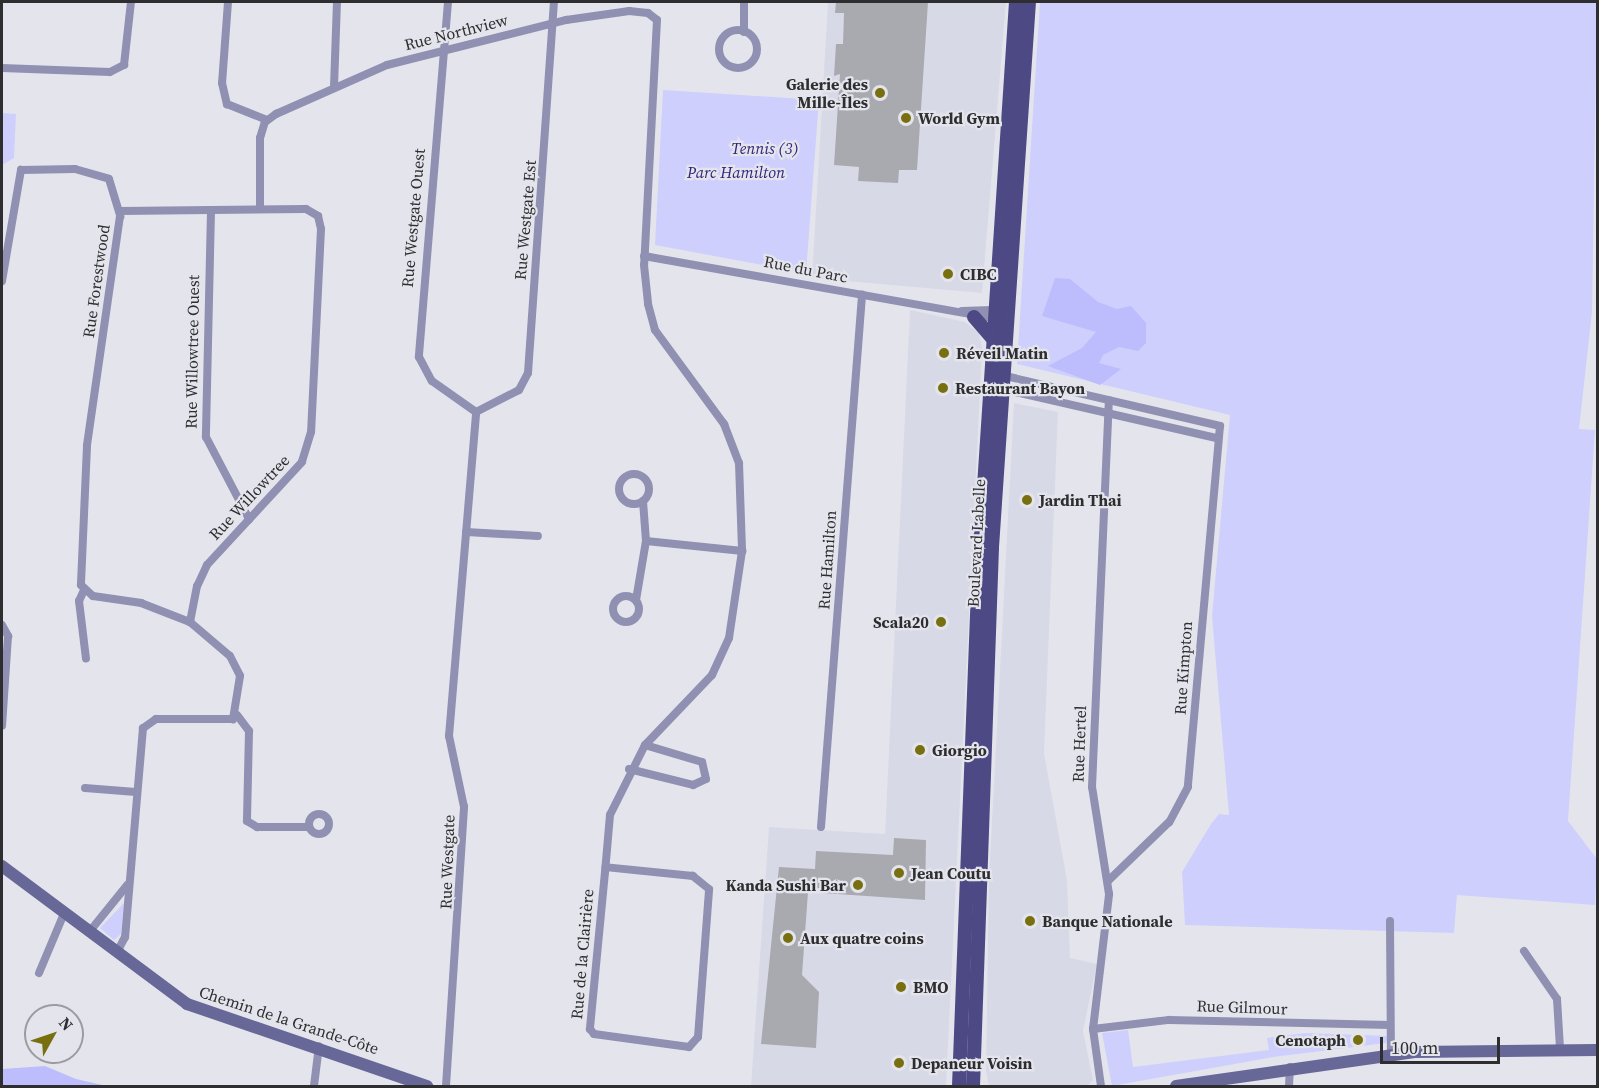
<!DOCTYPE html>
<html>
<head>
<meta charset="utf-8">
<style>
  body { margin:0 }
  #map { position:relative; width:1599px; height:1088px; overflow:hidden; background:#e4e5ec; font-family:"Source Serif 4",serif }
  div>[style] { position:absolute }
  .built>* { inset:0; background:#d8d9e7 }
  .green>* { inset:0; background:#cecffd }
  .water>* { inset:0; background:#bdbdfd }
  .building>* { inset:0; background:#a9a9b0 }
  .street>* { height:8px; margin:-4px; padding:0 4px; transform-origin:4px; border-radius:4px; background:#9090b2 }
  .street>.ring { margin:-4px; padding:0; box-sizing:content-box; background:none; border:8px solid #9090b2; border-radius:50% }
  .secondary>* { height:12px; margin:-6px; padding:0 6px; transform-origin:6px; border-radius:6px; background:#676798 }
  .primary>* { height:14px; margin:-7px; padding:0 7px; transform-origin:7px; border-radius:7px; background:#4c4984 }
  .dots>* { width:16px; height:16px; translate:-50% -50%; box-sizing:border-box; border:3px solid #e4e5ec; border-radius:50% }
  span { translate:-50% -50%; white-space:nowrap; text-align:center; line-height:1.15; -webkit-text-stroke:4.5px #e4e5ec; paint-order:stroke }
  .street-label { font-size:16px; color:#2e2e31 }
  .poi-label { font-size:16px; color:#2e2e31; font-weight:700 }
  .right { translate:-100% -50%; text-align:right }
  .left { translate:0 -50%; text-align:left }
  .park-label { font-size:16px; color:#33247c; font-style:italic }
  .frame { position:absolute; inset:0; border:3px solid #2e2e31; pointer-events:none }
  .north { position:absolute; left:24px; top:1004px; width:60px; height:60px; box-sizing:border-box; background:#e4e5ec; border:2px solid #9b9ca1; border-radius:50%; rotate:50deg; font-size:16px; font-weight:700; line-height:24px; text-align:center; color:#2e2e31 }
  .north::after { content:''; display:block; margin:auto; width:21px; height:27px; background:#787010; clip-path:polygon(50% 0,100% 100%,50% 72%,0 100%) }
  .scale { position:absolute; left:1380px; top:1037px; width:120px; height:27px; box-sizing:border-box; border:3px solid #2e2e31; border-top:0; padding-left:8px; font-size:18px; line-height:21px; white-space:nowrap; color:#2e2e31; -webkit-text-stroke:4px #e4e5ec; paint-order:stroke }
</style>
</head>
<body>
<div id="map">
  <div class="built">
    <div style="clip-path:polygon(828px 2px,1006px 2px,982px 293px,812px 278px)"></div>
    <div style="clip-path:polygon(910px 310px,965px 322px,979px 333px,982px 349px,946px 1086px,751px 1086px,769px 827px,885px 834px)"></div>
    <div style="clip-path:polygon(1014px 403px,1058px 412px,1044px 753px,1067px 880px,1070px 958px,1097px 964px,1083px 1031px,1093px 1080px,1087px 1086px,989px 1086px,986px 1071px,989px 879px)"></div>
  </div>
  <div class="green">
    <div style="clip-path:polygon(1040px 2px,1597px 2px,1592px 312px,1579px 429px,1595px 430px,1568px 821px,1597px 859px,1595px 905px,1457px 895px,1454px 933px,1185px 925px,1182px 872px,1211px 824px,1219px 814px,1229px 815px,1212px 616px,1230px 415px,1017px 364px)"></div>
    <div style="clip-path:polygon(663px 90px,819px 100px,806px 273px,655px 245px)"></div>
    <div style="clip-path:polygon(2px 113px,16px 114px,14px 158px,2px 165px)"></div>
    <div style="clip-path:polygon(124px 903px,121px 934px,114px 940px,100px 928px)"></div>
    <div style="clip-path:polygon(1128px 1030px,1133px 1067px,1269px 1050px,1267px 1038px,1306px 1033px,1388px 1036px,1386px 1043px,1273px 1057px,1112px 1086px,1102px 1033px)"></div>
  </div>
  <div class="water">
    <div style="clip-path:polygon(1055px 278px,1070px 279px,1098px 302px,1117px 309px,1131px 306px,1146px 323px,1146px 343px,1138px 351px,1119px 347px,1103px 355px,1099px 363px,1121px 369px,1100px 385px,1048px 366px,1082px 348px,1096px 332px,1042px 316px)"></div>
    <div style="clip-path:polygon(45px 1066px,76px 1079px,107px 1086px,2px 1086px,2px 1069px)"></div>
  </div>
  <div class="building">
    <div style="clip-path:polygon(836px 2px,928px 2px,917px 170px,899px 170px,898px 183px,858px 181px,859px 167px,834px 165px,840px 74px,834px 76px,836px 44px,843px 44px,844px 13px,835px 13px)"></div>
    <div style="clip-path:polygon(894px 838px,926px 840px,925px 900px,808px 892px,802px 975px,819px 992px,816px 1048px,761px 1044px,779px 867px,815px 869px,816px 851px,893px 855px)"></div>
  </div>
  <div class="street">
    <div style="left:228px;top:2px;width:81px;rotate:94.2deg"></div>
    <div style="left:222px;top:83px;width:22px;rotate:77deg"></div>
    <div style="left:227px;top:104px;width:43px;rotate:21.8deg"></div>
    <div style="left:448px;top:2px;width:356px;rotate:94.7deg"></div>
    <div style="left:419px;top:357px;width:27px;rotate:62deg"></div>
    <div style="left:432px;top:381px;width:54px;rotate:35.2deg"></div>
    <div style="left:744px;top:2px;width:30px;rotate:90deg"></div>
    <div class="ring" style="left:719px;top:30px;width:30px;height:30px"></div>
    <div style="left:2px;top:68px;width:108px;rotate:2.1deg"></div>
    <div style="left:110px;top:72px;width:16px;rotate:-27deg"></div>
    <div style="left:124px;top:65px;width:63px;rotate:-83.7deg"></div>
    <div style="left:334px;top:87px;width:85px;rotate:-88deg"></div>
    <div style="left:260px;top:208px;width:70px;rotate:-90deg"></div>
    <div style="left:260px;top:138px;width:17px;rotate:-73deg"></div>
    <div style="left:265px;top:122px;width:14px;rotate:-36deg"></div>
    <div style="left:276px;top:114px;width:121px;rotate:-23.8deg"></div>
    <div style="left:387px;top:65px;width:185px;rotate:-14.1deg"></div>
    <div style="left:566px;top:20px;width:64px;rotate:-8.1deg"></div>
    <div style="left:629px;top:11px;width:19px;rotate:6deg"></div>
    <div style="left:648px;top:13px;width:11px;rotate:38deg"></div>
    <div style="left:657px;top:20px;width:245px;rotate:93deg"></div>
    <div style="left:644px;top:265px;width:39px;rotate:84deg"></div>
    <div style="left:648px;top:304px;width:27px;rotate:75deg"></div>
    <div style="left:655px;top:330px;width:117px;rotate:53.7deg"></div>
    <div style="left:724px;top:424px;width:42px;rotate:69deg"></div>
    <div style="left:739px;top:463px;width:88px;rotate:88deg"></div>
    <div style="left:742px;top:551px;width:88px;rotate:98.5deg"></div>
    <div style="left:729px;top:638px;width:41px;rotate:114.7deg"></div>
    <div style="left:712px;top:675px;width:97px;rotate:133.7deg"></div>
    <div style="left:645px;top:745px;width:78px;rotate:116.6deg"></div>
    <div style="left:610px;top:815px;width:57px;rotate:95deg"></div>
    <div style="left:605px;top:872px;width:158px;rotate:95.5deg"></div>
    <div style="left:590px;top:1029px;width:6px;rotate:51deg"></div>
    <div style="left:594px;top:1034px;width:96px;rotate:7.8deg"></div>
    <div style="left:689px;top:1047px;width:13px;rotate:-48deg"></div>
    <div style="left:698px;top:1037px;width:148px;rotate:-85.7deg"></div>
    <div style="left:709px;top:889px;width:21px;rotate:-141deg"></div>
    <div style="left:693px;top:876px;width:88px;rotate:-174.2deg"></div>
    <div style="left:120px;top:211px;width:186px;rotate:-0.6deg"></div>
    <div style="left:306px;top:209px;width:14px;rotate:30deg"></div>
    <div style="left:318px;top:216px;width:13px;rotate:77deg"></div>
    <div style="left:321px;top:229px;width:203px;rotate:92.8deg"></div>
    <div style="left:311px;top:432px;width:31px;rotate:107deg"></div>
    <div style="left:302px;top:462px;width:140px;rotate:132.7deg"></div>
    <div style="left:207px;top:565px;width:23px;rotate:115deg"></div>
    <div style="left:197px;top:586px;width:37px;rotate:101deg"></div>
    <div style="left:211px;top:211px;width:226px;rotate:91.3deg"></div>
    <div style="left:206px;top:437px;width:93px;rotate:62.3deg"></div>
    <div style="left:644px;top:256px;width:360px;rotate:10.1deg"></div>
    <div style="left:2px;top:281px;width:113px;rotate:-80.3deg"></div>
    <div style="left:21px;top:170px;width:54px;rotate:-1.1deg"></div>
    <div style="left:75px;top:169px;width:35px;rotate:16deg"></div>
    <div style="left:109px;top:179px;width:39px;rotate:73deg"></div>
    <div style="left:120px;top:216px;width:232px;rotate:98.2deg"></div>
    <div style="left:87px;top:446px;width:139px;rotate:92.5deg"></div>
    <div style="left:81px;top:585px;width:16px;rotate:43deg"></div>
    <div style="left:93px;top:596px;width:49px;rotate:8.3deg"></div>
    <div style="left:141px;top:603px;width:53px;rotate:21.2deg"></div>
    <div style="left:190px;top:622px;width:52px;rotate:40.4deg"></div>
    <div style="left:230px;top:656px;width:22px;rotate:63deg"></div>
    <div style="left:240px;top:676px;width:44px;rotate:99.2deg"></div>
    <div style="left:233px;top:719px;width:77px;rotate:180deg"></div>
    <div style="left:156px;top:719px;width:16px;rotate:145deg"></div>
    <div style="left:143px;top:728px;width:210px;rotate:94.9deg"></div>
    <div style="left:125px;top:937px;width:17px;rotate:118deg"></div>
    <div style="left:962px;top:311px;width:38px;rotate:-2deg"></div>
    <div style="left:1001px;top:375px;width:225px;rotate:13.1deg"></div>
    <div style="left:1220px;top:426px;width:362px;rotate:95.1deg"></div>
    <div style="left:1188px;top:787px;width:40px;rotate:118deg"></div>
    <div style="left:1169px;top:822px;width:85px;rotate:136deg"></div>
    <div style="left:998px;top:388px;width:225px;rotate:12.9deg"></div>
    <div style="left:476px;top:412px;width:48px;rotate:-27.1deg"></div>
    <div style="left:519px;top:390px;width:19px;rotate:-62deg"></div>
    <div style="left:528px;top:373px;width:372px;rotate:-86deg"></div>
    <div class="ring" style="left:619px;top:474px;width:22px;height:22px"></div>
    <div style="left:466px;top:532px;width:72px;rotate:3.2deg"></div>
    <div style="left:646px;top:541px;width:97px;rotate:5.9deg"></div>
    <div style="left:84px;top:590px;width:12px;rotate:114deg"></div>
    <div style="left:79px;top:601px;width:58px;rotate:83.1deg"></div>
    <div class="ring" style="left:613px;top:596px;width:18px;height:18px"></div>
    <div style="left:636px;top:600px;width:60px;rotate:-80.4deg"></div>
    <div style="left:646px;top:541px;width:40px;rotate:-94.3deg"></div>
    <div style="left:2px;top:625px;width:13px;rotate:61deg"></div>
    <div style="left:8px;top:636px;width:90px;rotate:93.8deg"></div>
    <div style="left:237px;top:715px;width:20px;rotate:53deg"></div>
    <div style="left:249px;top:731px;width:90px;rotate:91.3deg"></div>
    <div style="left:247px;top:821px;width:12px;rotate:31deg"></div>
    <div style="left:257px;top:827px;width:52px"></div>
    <div style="left:629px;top:769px;width:66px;rotate:14deg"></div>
    <div style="left:693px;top:785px;width:14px;rotate:-25deg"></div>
    <div style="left:706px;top:779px;width:17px;rotate:-103deg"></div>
    <div style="left:702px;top:762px;width:59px;rotate:-163.4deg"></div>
    <div style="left:85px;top:788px;width:51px;rotate:4.5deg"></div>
    <div class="ring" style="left:309px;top:814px;width:12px;height:12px"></div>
    <div style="left:821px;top:827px;width:534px;rotate:-85.59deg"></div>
    <div style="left:1390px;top:921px;width:133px;rotate:89.6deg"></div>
    <div style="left:90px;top:931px;width:60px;rotate:-51deg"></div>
    <div style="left:1524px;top:951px;width:58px;rotate:55.5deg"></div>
    <div style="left:1557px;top:999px;width:49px;rotate:86.5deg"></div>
    <div style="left:39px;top:973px;width:67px;rotate:-67.2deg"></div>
    <div style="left:1093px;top:1029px;width:77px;rotate:-6.8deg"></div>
    <div style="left:1169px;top:1020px;width:221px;rotate:1.3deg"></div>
    <div style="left:314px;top:1086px;width:40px;rotate:-82.9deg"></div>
    <div style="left:446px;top:1086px;width:280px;rotate:-86.3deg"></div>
    <div style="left:464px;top:807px;width:73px;rotate:-101.9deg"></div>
    <div style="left:449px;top:736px;width:325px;rotate:-85.2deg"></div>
    <div style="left:1101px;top:1086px;width:58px;rotate:-98deg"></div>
    <div style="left:1093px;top:1029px;width:136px;rotate:-83.2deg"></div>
    <div style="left:1109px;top:894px;width:108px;rotate:-99deg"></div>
    <div style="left:1092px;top:787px;width:387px;rotate:-87.5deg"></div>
    <div style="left:1289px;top:1086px;width:19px;rotate:-87deg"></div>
  </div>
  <div class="secondary">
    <div style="left:2px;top:866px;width:231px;rotate:36.7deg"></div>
    <div style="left:187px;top:1004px;width:254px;rotate:18.9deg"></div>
    <div style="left:1176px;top:1086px;width:241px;rotate:-8.1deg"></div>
    <div style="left:1415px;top:1052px;width:183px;rotate:-0.6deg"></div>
  </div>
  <div class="primary">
    <div style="left:974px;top:317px;width:28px;rotate:49deg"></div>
    <div style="left:959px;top:1086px;width:524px;rotate:-87.81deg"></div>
    <div style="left:979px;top:562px;width:561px;rotate:-86.22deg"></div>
    <div style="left:973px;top:1086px;width:539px;rotate:-87.98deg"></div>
    <div style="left:992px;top:547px;width:546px;rotate:-86.12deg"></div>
  </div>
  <div class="dots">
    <div style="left:880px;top:93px;background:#787010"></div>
    <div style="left:906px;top:118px;background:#787010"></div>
    <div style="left:948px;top:274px;background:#787010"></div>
    <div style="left:944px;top:353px;background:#787010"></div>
    <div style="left:943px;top:388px;background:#787010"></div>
    <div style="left:1027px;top:500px;background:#787010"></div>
    <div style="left:941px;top:622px;background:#787010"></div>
    <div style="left:920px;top:750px;background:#787010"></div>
    <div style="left:899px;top:873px;background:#787010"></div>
    <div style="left:858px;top:885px;background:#787010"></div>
    <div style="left:1030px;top:921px;background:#787010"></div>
    <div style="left:788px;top:938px;background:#787010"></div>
    <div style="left:901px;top:987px;background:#787010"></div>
    <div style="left:1358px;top:1040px;background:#787010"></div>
    <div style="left:899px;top:1063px;background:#787010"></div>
  </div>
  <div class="street-label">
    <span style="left:456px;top:32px;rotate:-14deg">Rue Northview</span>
    <span style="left:413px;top:218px;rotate:-85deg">Rue Westgate Ouest</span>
    <span style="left:525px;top:220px;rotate:-85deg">Rue Westgate Est</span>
    <span style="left:806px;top:269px;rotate:11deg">Rue du Parc</span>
    <span style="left:96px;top:281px;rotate:-82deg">Rue Forestwood</span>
    <span style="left:192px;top:352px;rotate:-89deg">Rue Willowtree Ouest</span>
    <span style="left:249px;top:497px;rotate:-47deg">Rue Willowtree</span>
    <span style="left:976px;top:543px;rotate:-87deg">Boulevard Labelle</span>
    <span style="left:827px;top:560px;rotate:-86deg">Rue Hamilton</span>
    <span style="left:1183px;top:668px;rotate:-86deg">Rue Kimpton</span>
    <span style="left:1079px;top:744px;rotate:-88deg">Rue Hertel</span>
    <span style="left:447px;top:862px;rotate:-88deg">Rue Westgate</span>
    <span style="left:582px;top:954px;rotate:-85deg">Rue de la Clairière</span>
    <span style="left:1242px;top:1007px;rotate:2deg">Rue Gilmour</span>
    <span style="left:289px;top:1020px;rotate:18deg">Chemin de la Grande-Côte</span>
  </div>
  <div class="poi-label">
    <span class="right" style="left:868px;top:93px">Galerie des<br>Mille-Îles</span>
    <span class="left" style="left:918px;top:118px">World Gym</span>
    <span class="left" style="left:960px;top:274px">CIBC</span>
    <span class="left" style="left:956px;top:353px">Réveil Matin</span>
    <span class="left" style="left:955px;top:388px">Restaurant Bayon</span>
    <span class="left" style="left:1039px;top:500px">Jardin Thai</span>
    <span class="right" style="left:929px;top:622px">Scala20</span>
    <span class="left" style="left:932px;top:750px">Giorgio</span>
    <span class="left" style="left:911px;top:873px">Jean Coutu</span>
    <span class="right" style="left:846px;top:885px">Kanda Sushi Bar</span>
    <span class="left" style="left:1042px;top:921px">Banque Nationale</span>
    <span class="left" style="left:800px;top:938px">Aux quatre coins</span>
    <span class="left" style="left:913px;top:987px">BMO</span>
    <span class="right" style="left:1346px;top:1040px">Cenotaph</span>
    <span class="left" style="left:911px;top:1063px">Depaneur Voisin</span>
  </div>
  <div class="park-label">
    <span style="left:765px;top:148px">Tennis (3)</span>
    <span style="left:736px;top:172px">Parc Hamilton</span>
  </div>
  <div class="frame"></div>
  <div class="north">N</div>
  <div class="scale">100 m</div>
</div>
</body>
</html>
